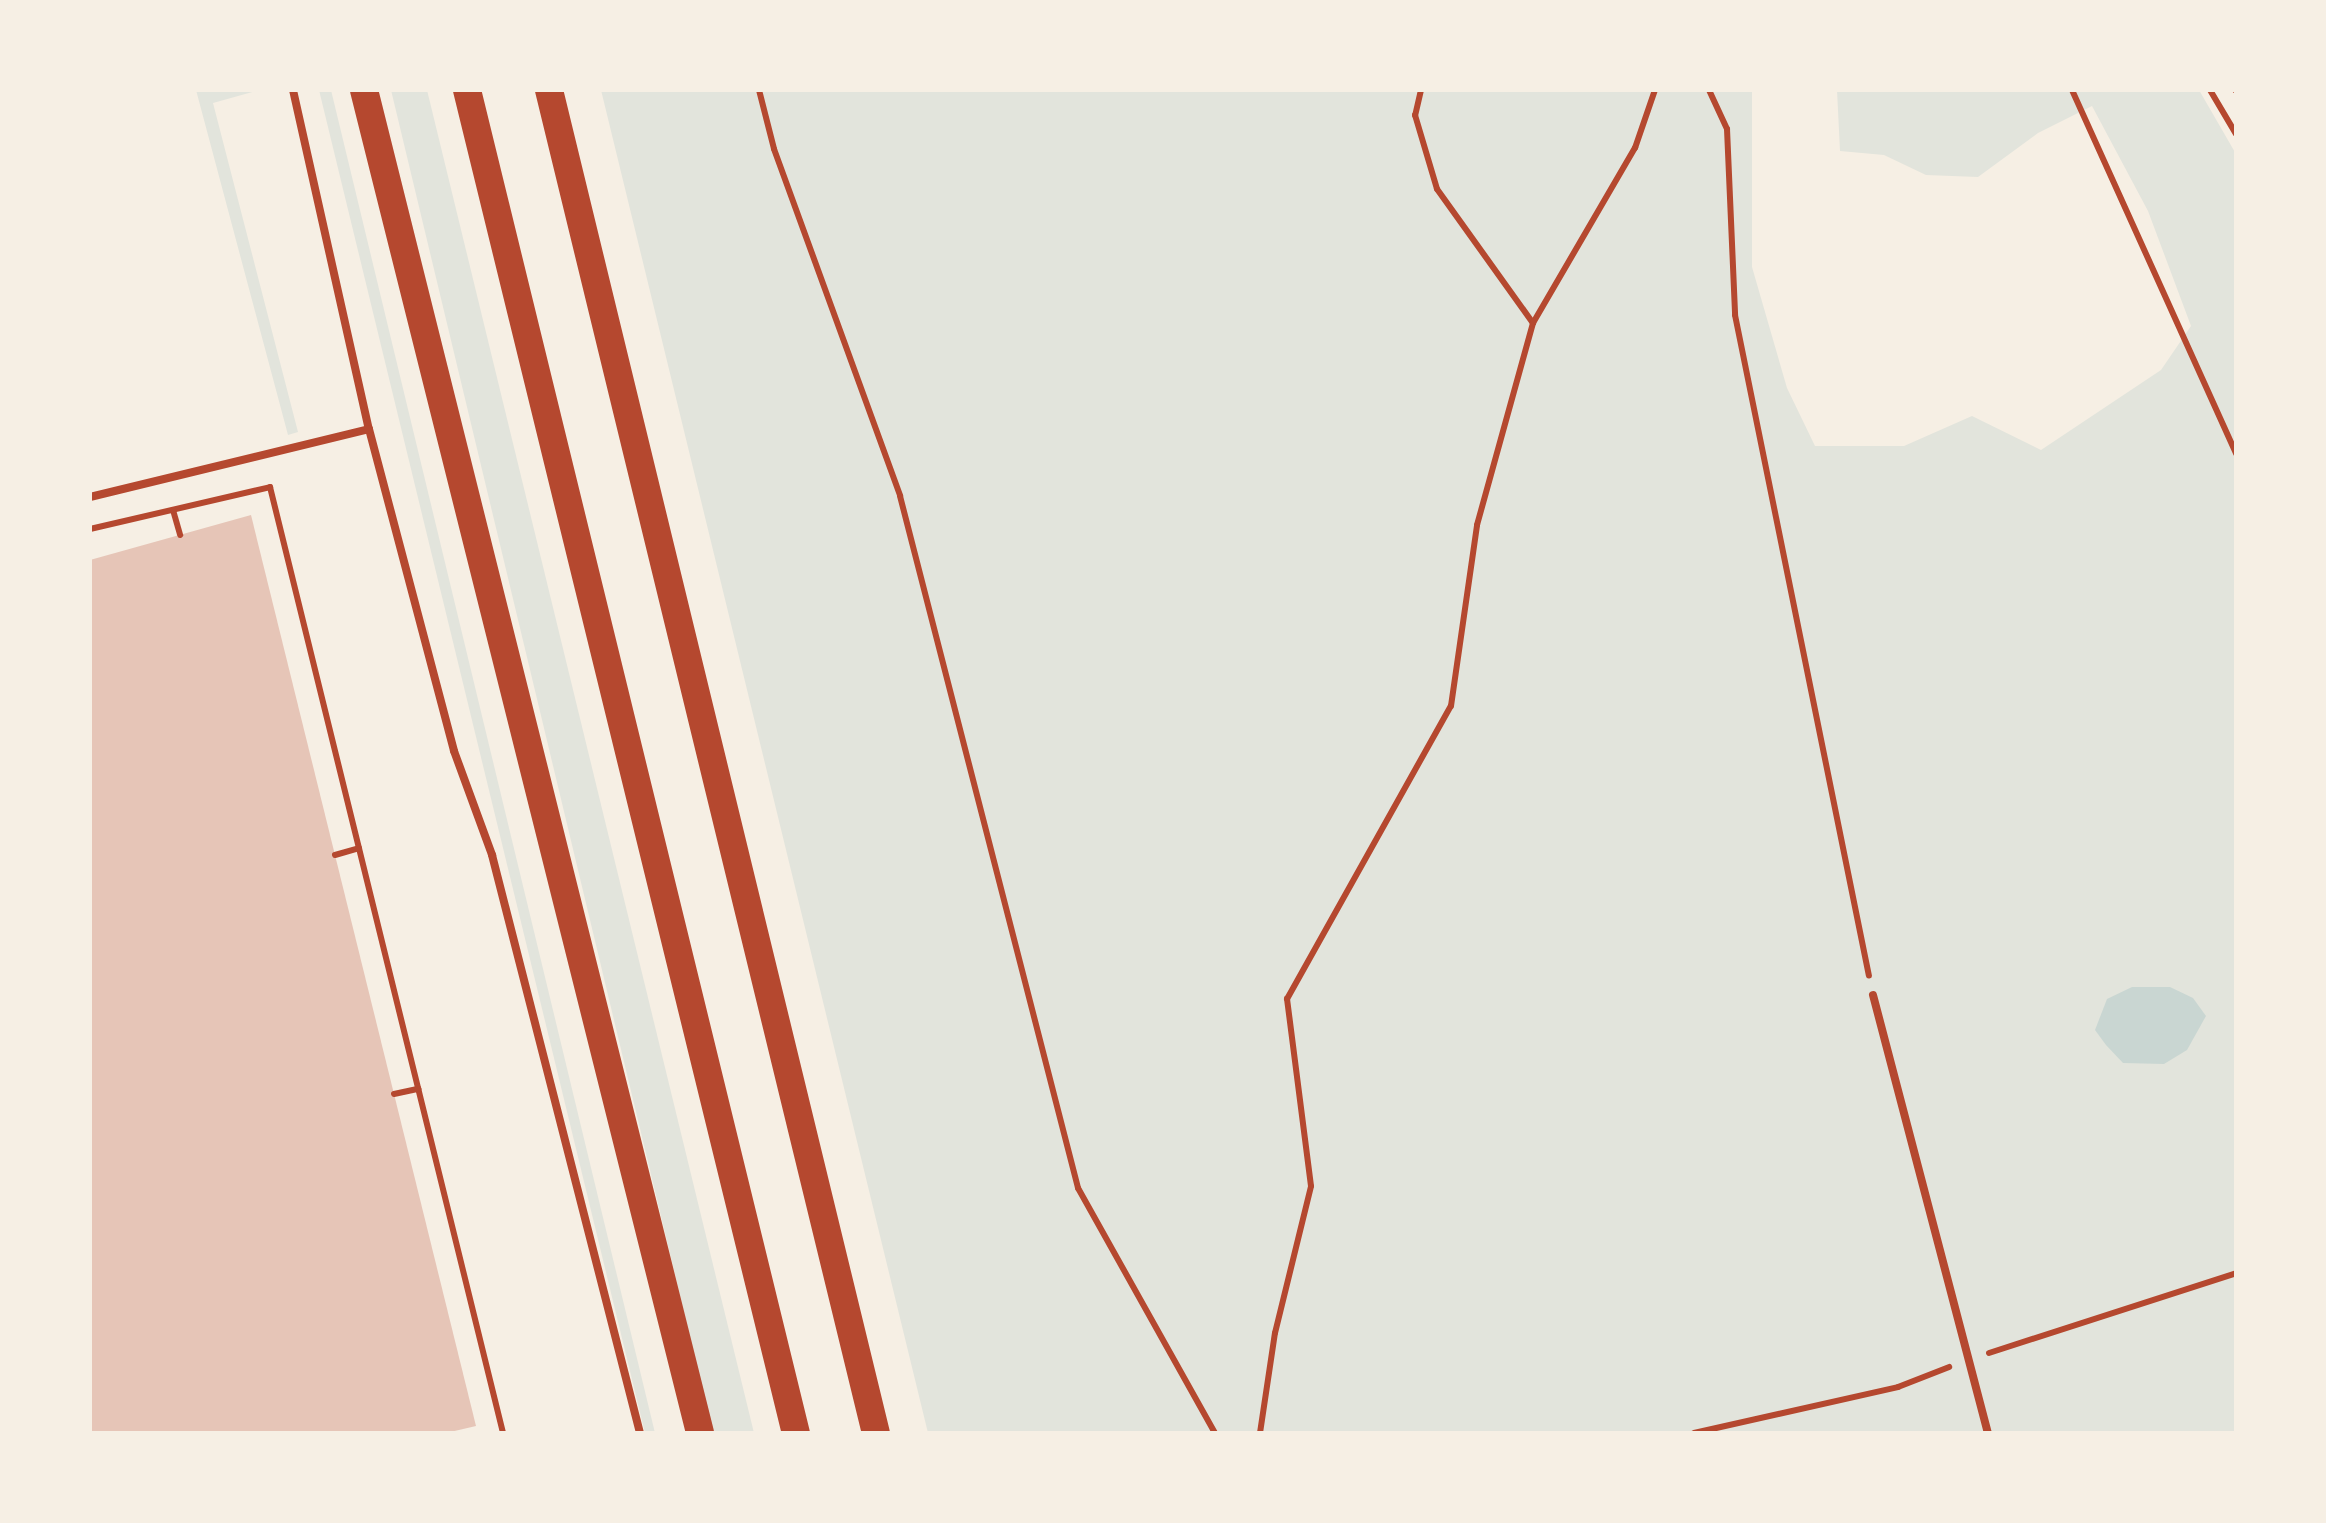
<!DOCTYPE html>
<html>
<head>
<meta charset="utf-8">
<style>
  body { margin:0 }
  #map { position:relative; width:2326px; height:1523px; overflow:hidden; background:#f6efe4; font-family:Lato,sans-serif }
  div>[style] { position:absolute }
  .green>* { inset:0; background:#e2e4dc }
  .water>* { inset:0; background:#c9d6d2 }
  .building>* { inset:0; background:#e6c5b7 }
  .path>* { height:6px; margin:-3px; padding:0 3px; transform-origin:3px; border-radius:3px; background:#b5482f }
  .service>* { height:8px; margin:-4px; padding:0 4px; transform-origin:4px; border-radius:4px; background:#b5482f }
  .trunk>* { height:28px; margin:-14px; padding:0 14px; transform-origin:14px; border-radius:14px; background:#b5482f }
  span { translate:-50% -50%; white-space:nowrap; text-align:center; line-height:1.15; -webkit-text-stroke:8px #f6efe4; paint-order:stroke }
  .frame { position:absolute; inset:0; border:92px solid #f6efe4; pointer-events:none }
</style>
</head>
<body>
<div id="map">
  <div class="green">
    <div style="clip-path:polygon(196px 90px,260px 90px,213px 103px,298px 432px,288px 435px)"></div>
    <div style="clip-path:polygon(319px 90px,331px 90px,655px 1433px,645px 1433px)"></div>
    <div style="clip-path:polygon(391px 90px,427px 90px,754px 1433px,713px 1433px)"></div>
    <div style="clip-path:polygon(601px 90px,1752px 90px,1752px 267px,1787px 388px,1815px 446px,1904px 446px,1972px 416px,2041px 450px,2161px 370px,2191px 326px,2148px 211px,2092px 106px,2038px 133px,1978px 177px,1926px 175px,1884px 155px,1840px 151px,1837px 90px,2199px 90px,2236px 154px,2236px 1433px,928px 1433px)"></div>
  </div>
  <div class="water">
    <div style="clip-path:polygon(2132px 987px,2170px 987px,2193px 998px,2206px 1016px,2187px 1050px,2164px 1064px,2123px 1063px,2106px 1045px,2095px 1030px,2107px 999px)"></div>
  </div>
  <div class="building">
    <div style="clip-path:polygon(251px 515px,476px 1426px,446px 1433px,90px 1433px,90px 560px)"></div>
  </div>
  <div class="path">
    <div style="left:759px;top:90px;width:61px;rotate:75.7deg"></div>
    <div style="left:774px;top:149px;width:369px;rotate:70deg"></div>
    <div style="left:900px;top:496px;width:715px;rotate:75.57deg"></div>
    <div style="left:1078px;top:1188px;width:281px;rotate:60.8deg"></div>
    <div style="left:1421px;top:90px;width:26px;rotate:103deg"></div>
    <div style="left:1415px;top:115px;width:77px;rotate:73.4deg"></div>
    <div style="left:1437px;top:189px;width:165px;rotate:54.4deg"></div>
    <div style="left:1709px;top:90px;width:43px;rotate:65.2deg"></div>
    <div style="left:1727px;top:129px;width:186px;rotate:87.5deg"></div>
    <div style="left:1735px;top:315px;width:674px;rotate:78.54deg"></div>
    <div style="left:2072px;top:90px;width:399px;rotate:65.7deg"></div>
    <div style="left:2210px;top:90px;width:51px;rotate:59.4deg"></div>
    <div style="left:2235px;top:90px;width:1px;rotate:45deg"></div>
    <div style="left:173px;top:510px;width:26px;rotate:74deg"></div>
    <div style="left:90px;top:529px;width:185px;rotate:-13.1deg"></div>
    <div style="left:270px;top:487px;width:974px;rotate:76.16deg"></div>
    <div style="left:335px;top:855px;width:25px;rotate:-16deg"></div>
    <div style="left:394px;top:1094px;width:25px;rotate:-12deg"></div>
    <div style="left:1989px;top:1353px;width:260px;rotate:-17.9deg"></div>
    <div style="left:1260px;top:1433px;width:101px;rotate:-81.5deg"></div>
    <div style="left:1275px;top:1333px;width:151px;rotate:-76.2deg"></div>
    <div style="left:1311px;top:1186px;width:189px;rotate:-97.3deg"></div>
    <div style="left:1287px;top:999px;width:336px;rotate:-60.8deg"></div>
    <div style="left:1451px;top:706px;width:183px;rotate:-81.8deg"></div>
    <div style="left:1477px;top:525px;width:210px;rotate:-74.5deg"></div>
    <div style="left:1533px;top:323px;width:203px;rotate:-59.8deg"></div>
    <div style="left:1635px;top:148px;width:61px;rotate:-71deg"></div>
    <div style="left:1694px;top:1433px;width:209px;rotate:-12.7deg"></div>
    <div style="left:1898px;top:1387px;width:55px;rotate:-21.4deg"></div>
  </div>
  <div class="service">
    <div style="left:293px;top:90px;width:347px;rotate:77.4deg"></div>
    <div style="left:369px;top:429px;width:333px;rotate:75.2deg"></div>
    <div style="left:454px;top:751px;width:111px;rotate:69.9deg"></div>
    <div style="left:492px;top:855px;width:597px;rotate:75.64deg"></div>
    <div style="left:90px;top:497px;width:287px;rotate:-13.7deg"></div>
    <div style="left:1873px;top:995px;width:453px;rotate:75.3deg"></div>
  </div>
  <div class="trunk">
    <div style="left:364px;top:90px;width:1384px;rotate:75.95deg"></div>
    <div style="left:467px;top:90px;width:1383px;rotate:76.24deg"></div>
    <div style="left:549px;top:90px;width:1382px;rotate:76.32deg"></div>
  </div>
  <div class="frame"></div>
</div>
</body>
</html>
